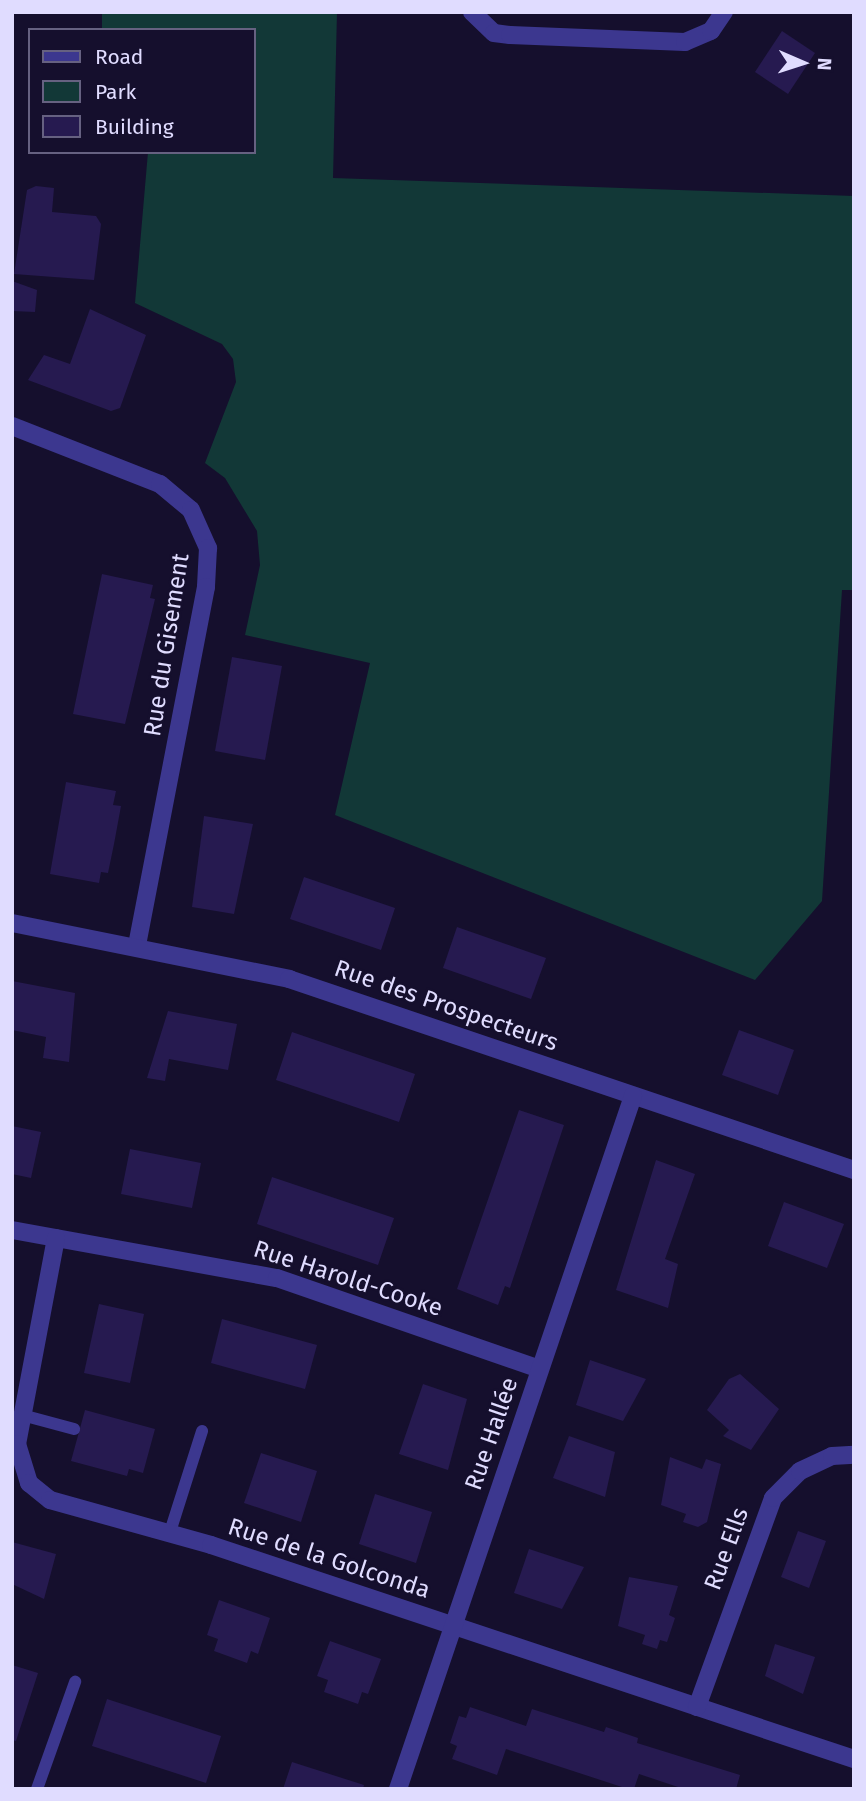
<!DOCTYPE html>
<html>
<head>
<meta charset="utf-8">
<style>
  body { margin:0 }
  #map { position:relative; width:866px; height:1801px; overflow:hidden; background:#150f2d; font-family:"Fira Sans",sans-serif }
  div>[style] { position:absolute }
  .green>* { inset:0; background:#123837 }
  .building>* { inset:0; background:#261a50 }
  .service>* { height:12px; margin:-6px; padding:0 6px; transform-origin:6px; border-radius:6px; background:#3c378f }
  .minor>* { height:18px; margin:-9px; padding:0 9px; transform-origin:9px; border-radius:9px; background:#3c378f }
  span { translate:-50% -50%; white-space:nowrap; text-align:center; line-height:1.15; -webkit-text-stroke:5px #150f2d; paint-order:stroke }
  .street-label { font-size:24px; color:#e0dcff }
  .frame { position:absolute; inset:0; border:14px solid #e0dcff; pointer-events:none }
  .legend { position:absolute; left:28px; top:28px; width:228px; height:126px; box-sizing:border-box; background:#150f2d; border:2px solid #666181; margin:0; padding:9px 12px; list-style:none; font-size:21px; color:#e0dcff }
  .legend li { display:flex; align-items:center; gap:14px; height:35px }
  .legend b { width:35px; border:2px solid #666181 }
  .north { position:absolute; left:768px; top:28px; width:70px; height:70px; -webkit-text-stroke:5px #150f2d; paint-order:stroke; rotate:93deg; font-size:19px; font-weight:700; line-height:28px; text-align:center; color:#e0dcff }
  .north::after { content:''; display:block; margin:auto; width:24px; height:32px; background:#e0dcff; clip-path:polygon(50% 0,100% 100%,50% 72%,0 100%) }
</style>
</head>
<body>
<div id="map">
  <div class="green">
    <div style="clip-path:polygon(102px 12px,337px 12px,333px 178px,854px 196px,854px 590px,842px 590px,822px 901px,755px 980px,335px 815px,370px 663px,245px 635px,260px 565px,257px 531px,225px 478px,205px 463px,236px 382px,233px 359px,222px 344px,135px 303px,148px 152px,254px 152px,254px 30px,102px 30px)"></div>
  </div>
  <div class="building">
    <div style="clip-path:polygon(782px 31px,815px 53px,788px 94px,755px 72px)"></div>
    <div style="clip-path:polygon(36px 186px,54px 188px,52px 212px,96px 216px,101px 224px,94px 280px,14px 274px,27px 190px)"></div>
    <div style="clip-path:polygon(12px 281px,37px 290px,35px 312px,12px 311px)"></div>
    <div style="clip-path:polygon(90px 309px,146px 335px,120px 408px,111px 411px,28px 380px,44px 355px,70px 364px)"></div>
    <div style="clip-path:polygon(102px 574px,153px 585px,150px 598px,155px 599px,125px 724px,73px 714px)"></div>
    <div style="clip-path:polygon(232px 657px,282px 666px,265px 760px,215px 751px)"></div>
    <div style="clip-path:polygon(66px 782px,116px 791px,113px 805px,121px 806px,114px 844px,108px 873px,101px 872px,99px 883px,50px 874px)"></div>
    <div style="clip-path:polygon(204px 816px,253px 824px,234px 914px,192px 907px)"></div>
    <div style="clip-path:polygon(304px 877px,395px 908px,381px 950px,290px 919px)"></div>
    <div style="clip-path:polygon(457px 927px,546px 958px,531px 999px,443px 968px)"></div>
    <div style="clip-path:polygon(12px 981px,75px 993px,69px 1062px,43px 1058px,46px 1037px,12px 1030px)"></div>
    <div style="clip-path:polygon(168px 1011px,237px 1024px,228px 1070px,169px 1059px,165px 1081px,147px 1078px)"></div>
    <div style="clip-path:polygon(739px 1030px,794px 1050px,778px 1095px,722px 1075px)"></div>
    <div style="clip-path:polygon(292px 1032px,415px 1074px,399px 1122px,276px 1080px)"></div>
    <div style="clip-path:polygon(519px 1110px,564px 1125px,510px 1288px,505px 1286px,498px 1305px,457px 1289px)"></div>
    <div style="clip-path:polygon(12px 1126px,41px 1132px,31px 1178px,12px 1174px)"></div>
    <div style="clip-path:polygon(130px 1149px,201px 1163px,192px 1208px,121px 1194px)"></div>
    <div style="clip-path:polygon(656px 1160px,695px 1174px,665px 1259px,678px 1264px,668px 1308px,616px 1290px)"></div>
    <div style="clip-path:polygon(272px 1177px,394px 1218px,378px 1265px,257px 1224px)"></div>
    <div style="clip-path:polygon(784px 1202px,844px 1224px,827px 1268px,768px 1246px)"></div>
    <div style="clip-path:polygon(99px 1304px,144px 1314px,130px 1383px,84px 1373px)"></div>
    <div style="clip-path:polygon(222px 1319px,317px 1345px,305px 1389px,211px 1363px)"></div>
    <div style="clip-path:polygon(590px 1360px,646px 1379px,623px 1421px,576px 1405px)"></div>
    <div style="clip-path:polygon(740px 1374px,779px 1409px,751px 1450px,723px 1436px,729px 1430px,707px 1410px,729px 1379px)"></div>
    <div style="clip-path:polygon(423px 1384px,467px 1399px,448px 1470px,399px 1454px)"></div>
    <div style="clip-path:polygon(85px 1410px,155px 1429px,143px 1473px,129px 1469px,127px 1476px,71px 1461px)"></div>
    <div style="clip-path:polygon(569px 1436px,615px 1452px,605px 1497px,553px 1478px)"></div>
    <div style="clip-path:polygon(261px 1453px,317px 1471px,301px 1522px,244px 1503px)"></div>
    <div style="clip-path:polygon(670px 1457px,702px 1469px,706px 1459px,721px 1464px,707px 1522px,698px 1527px,683px 1522px,686px 1514px,661px 1505px)"></div>
    <div style="clip-path:polygon(375px 1494px,432px 1512px,416px 1563px,359px 1544px)"></div>
    <div style="clip-path:polygon(798px 1531px,826px 1541px,809px 1588px,781px 1577px)"></div>
    <div style="clip-path:polygon(12px 1542px,56px 1554px,44px 1599px,12px 1584px)"></div>
    <div style="clip-path:polygon(529px 1549px,584px 1567px,562px 1609px,514px 1593px)"></div>
    <div style="clip-path:polygon(629px 1577px,678px 1586px,669px 1615px,675px 1618px,667px 1642px,660px 1640px,657px 1649px,642px 1644px,645px 1635px,618px 1626px)"></div>
    <div style="clip-path:polygon(219px 1600px,270px 1618px,258px 1654px,251px 1651px,247px 1663px,214px 1651px,218px 1639px,207px 1635px)"></div>
    <div style="clip-path:polygon(330px 1641px,381px 1659px,368px 1694px,362px 1692px,358px 1704px,324px 1692px,328px 1680px,317px 1676px)"></div>
    <div style="clip-path:polygon(775px 1644px,815px 1657px,803px 1694px,765px 1676px)"></div>
    <div style="clip-path:polygon(12px 1665px,38px 1673px,16px 1741px,12px 1740px)"></div>
    <div style="clip-path:polygon(107px 1699px,221px 1736px,206px 1783px,92px 1746px)"></div>
    <div style="clip-path:polygon(470px 1707px,526px 1726px,532px 1709px,604px 1732px,606px 1727px,638px 1738px,637px 1743px,740px 1775px,736px 1789px,684px 1789px,639px 1774px,634px 1789px,628px 1789px,506px 1749px,497px 1775px,452px 1759px,457px 1746px,450px 1743px,459px 1716px,466px 1718px)"></div>
    <div style="clip-path:polygon(292px 1762px,364px 1785px,363px 1789px,283px 1789px)"></div>
  </div>
  <div class="service">
    <div style="left:22px;top:1415px;width:54px;rotate:15.1deg"></div>
    <div style="left:170px;top:1532px;width:106px;rotate:-72.4deg"></div>
    <div style="left:37px;top:1789px;width:114px;rotate:-70.4deg"></div>
  </div>
  <div class="minor">
    <div style="left:472px;top:12px;width:30px;rotate:44deg"></div>
    <div style="left:494px;top:33px;width:16px;rotate:7deg"></div>
    <div style="left:510px;top:35px;width:175px;rotate:2.3deg"></div>
    <div style="left:685px;top:42px;width:28px;rotate:-23deg"></div>
    <div style="left:711px;top:31px;width:23px;rotate:-56deg"></div>
    <div style="left:12px;top:426px;width:159px;rotate:21.4deg"></div>
    <div style="left:160px;top:484px;width:40px;rotate:40deg"></div>
    <div style="left:191px;top:510px;width:42px;rotate:65.9deg"></div>
    <div style="left:208px;top:548px;width:39px;rotate:93deg"></div>
    <div style="left:206px;top:587px;width:366px;rotate:100.9deg"></div>
    <div style="left:12px;top:923px;width:283px;rotate:11.4deg"></div>
    <div style="left:289px;top:979px;width:596px;rotate:18.68deg"></div>
    <div style="left:12px;top:1230px;width:269px;rotate:10.3deg"></div>
    <div style="left:277px;top:1278px;width:278px;rotate:19.1deg"></div>
    <div style="left:56px;top:1238px;width:210px;rotate:100.7deg"></div>
    <div style="left:17px;top:1444px;width:41px;rotate:72.9deg"></div>
    <div style="left:29px;top:1483px;width:27px;rotate:39deg"></div>
    <div style="left:50px;top:1500px;width:167px;rotate:15.6deg"></div>
    <div style="left:211px;top:1545px;width:678px;rotate:18.41deg"></div>
    <div style="left:697px;top:1707px;width:222px;rotate:-70deg"></div>
    <div style="left:773px;top:1498px;width:38px;rotate:-45deg"></div>
    <div style="left:800px;top:1471px;width:35px;rotate:-25deg"></div>
    <div style="left:832px;top:1456px;width:22px;rotate:-3deg"></div>
    <div style="left:398px;top:1789px;width:732px;rotate:-71.27deg"></div>
  </div>
  <div class="street-label">
    <span style="left:167px;top:645px;rotate:-81deg">Rue du Gisement</span>
    <span style="left:446px;top:1006px;rotate:19deg">Rue des Prospecteurs</span>
    <span style="left:348px;top:1279px;rotate:18deg">Rue Harold-Cooke</span>
    <span style="left:492px;top:1434px;rotate:-71deg">Rue Hallée</span>
    <span style="left:727px;top:1549px;rotate:-70deg">Rue Ells</span>
    <span style="left:329px;top:1559px;rotate:18deg">Rue de la Golconda</span>
  </div>
  <div class="frame"></div>
  <ul class="legend">
  <li><b style="height:9px;background:#3c378f"></b>Road</li>
  <li><b style="height:19px;background:#123837"></b>Park</li>
  <li><b style="height:19px;background:#261a50"></b>Building</li>
  </ul>
  <div class="north">N</div>
</div>
</body>
</html>
